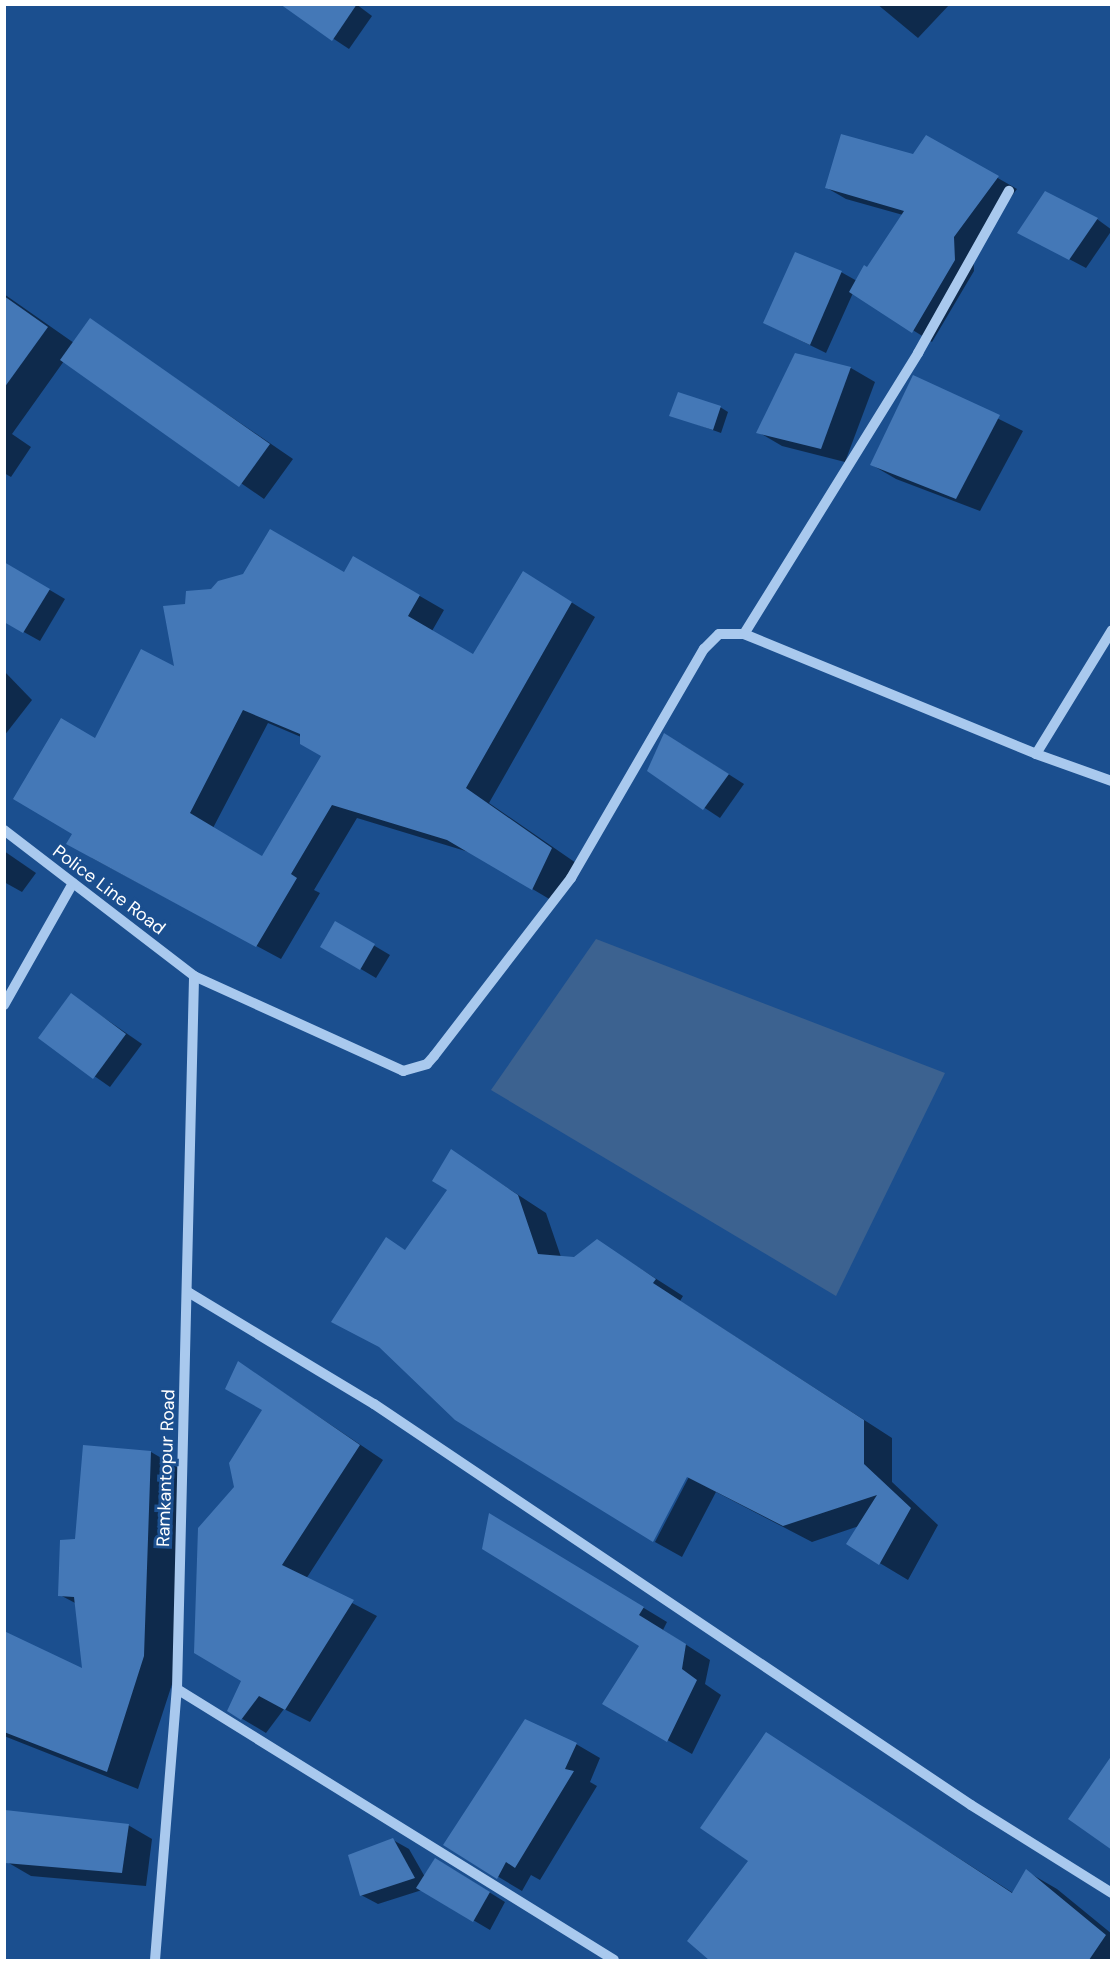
<!DOCTYPE html>
<html>
<head>
<meta charset="utf-8">
<style>
  body { margin:0 }
  #map { position:relative; width:1116px; height:1965px; overflow:hidden; background:#1b4f8f; font-family:"DM Sans",sans-serif }
  div>[style] { position:absolute }
  .water>* { inset:0; background:#3c6290 }
  .shadow>* { inset:0; background:#0007 }
  .building>* { inset:0; background:#4478b7 }
  .minor>* { height:10px; margin:-5px; padding:0 5px; transform-origin:5px; border-radius:5px; background:#a9c9ee }
  span { translate:-50% -50%; white-space:nowrap; text-align:center; line-height:1.15; -webkit-text-stroke:6px #1b4f8f; paint-order:stroke }
  .street-label { font-size:18px; color:#fff }
  .frame { position:absolute; inset:0; border:6px solid #fff; pointer-events:none }
</style>
</head>
<body>
<div id="map">
  <div class="water">
    <div style="clip-path:polygon(596px 939px,945px 1073px,836px 1296px,491px 1090px)"></div>
  </div>
  <div class="shadow">
    <div style="clip-path:polygon(281px 4px,356px 4px,372px 16px,349px 49px)"></div>
    <div style="clip-path:polygon(877px 4px,950px 4px,918px 38px)"></div>
    <div style="clip-path:polygon(926px 137px,1017px 189px,973px 249px,974px 271px,932px 342px,853px 293px,826px 353px,765px 323px,841px 272px,857px 281px,868px 269px,903px 215px,846px 199px,827px 188px,913px 156px)"></div>
    <div style="clip-path:polygon(1097px 219px,1112px 230px,1086px 268px,1035px 241px)"></div>
    <div style="clip-path:polygon(4px 294px,74px 343px,90px 320px,293px 459px,264px 499px,64px 361px,12px 434px,31px 447px,11px 477px,4px 473px)"></div>
    <div style="clip-path:polygon(796px 355px,851px 368px,875px 382px,845px 462px,782px 446px,758px 432px)"></div>
    <div style="clip-path:polygon(914px 377px,1023px 431px,980px 511px,896px 479px,872px 465px)"></div>
    <div style="clip-path:polygon(720px 407px,728px 412px,721px 433px,671px 415px)"></div>
    <div style="clip-path:polygon(evenodd,354px 558px,444px 610px,432px 631px,474px 656px,547px 587px,595px 617px,489px 803px,576px 863px,556px 903px,472px 853px,357px 818px,314px 890px,320px 893px,281px 959px,92px 858px,74px 833px,96px 740px,176px 669px,187px 605px,344px 574px,354px 558px,268px 723px,301px 737px,323px 756px,263px 857px,213px 828px,268px 723px)"></div>
    <div style="clip-path:polygon(6px 564px,65px 599px,40px 641px,4px 621px)"></div>
    <div style="clip-path:polygon(4px 671px,32px 700px,4px 736px)"></div>
    <div style="clip-path:polygon(681px 744px,744px 784px,720px 818px,649px 771px)"></div>
    <div style="clip-path:polygon(4px 851px,36px 873px,22px 892px,4px 882px)"></div>
    <div style="clip-path:polygon(336px 923px,390px 955px,376px 978px,322px 946px)"></div>
    <div style="clip-path:polygon(71px 995px,142px 1044px,110px 1087px,40px 1038px)"></div>
    <div style="clip-path:polygon(451px 1151px,546px 1213px,561px 1257px,575px 1258px,597px 1241px,683px 1296px,680px 1301px,892px 1438px,892px 1482px,938px 1525px,908px 1580px,848px 1544px,859px 1526px,812px 1542px,716px 1492px,682px 1557px,655px 1542px,692px 1471px,386px 1239px,406px 1251px,449px 1190px)"></div>
    <div style="clip-path:polygon(239px 1363px,383px 1460px,306px 1579px,377px 1616px,310px 1722px,284px 1709px,266px 1733px,229px 1711px,243px 1681px,236px 1488px,264px 1410px)"></div>
    <div style="clip-path:polygon(151px 1452px,182px 1470px,175px 1675px,138px 1789px,4px 1736px,4px 1633px,84px 1671px,77px 1604px,60px 1595px,76px 1540px)"></div>
    <div style="clip-path:polygon(513px 1529px,667px 1622px,663px 1630px,710px 1660px,705px 1684px,721px 1695px,692px 1754px,604px 1704px,641px 1646px)"></div>
    <div style="clip-path:polygon(766px 1734px,1013px 1893px,1026px 1871px,1057px 1889px,1112px 1934px,1112px 1960px,712px 1960px,689px 1941px,750px 1860px)"></div>
    <div style="clip-path:polygon(576px 1744px,600px 1758px,590px 1782px,597px 1786px,540px 1880px,531px 1875px,522px 1891px,445px 1845px)"></div>
    <div style="clip-path:polygon(128px 1825px,152px 1839px,146px 1886px,31px 1876px,7px 1862px)"></div>
    <div style="clip-path:polygon(393px 1840px,409px 1849px,425px 1877px,452px 1869px,505px 1902px,490px 1930px,422px 1890px,378px 1904px,361px 1895px)"></div>
  </div>
  <div class="building">
    <div style="clip-path:polygon(280px 4px,357px 4px,332px 41px)"></div>
    <div style="clip-path:polygon(841px 134px,913px 154px,926px 135px,999px 176px,954px 237px,955px 260px,912px 333px,849px 292px,864px 265px,867px 267px,904px 211px,825px 188px)"></div>
    <div style="clip-path:polygon(1045px 191px,1098px 218px,1069px 260px,1017px 233px)"></div>
    <div style="clip-path:polygon(795px 252px,842px 271px,810px 345px,763px 323px)"></div>
    <div style="clip-path:polygon(4px 296px,48px 327px,4px 388px)"></div>
    <div style="clip-path:polygon(90px 318px,270px 444px,239px 487px,60px 360px)"></div>
    <div style="clip-path:polygon(795px 353px,851px 367px,821px 449px,756px 433px)"></div>
    <div style="clip-path:polygon(913px 375px,1000px 415px,956px 499px,870px 465px)"></div>
    <div style="clip-path:polygon(678px 392px,721px 406px,713px 430px,669px 416px)"></div>
    <div style="clip-path:polygon(evenodd,270px 529px,344px 572px,353px 556px,420px 595px,408px 616px,473px 654px,523px 571px,572px 602px,466px 788px,552px 848px,532px 890px,447px 840px,332px 805px,291px 874px,297px 878px,256px 947px,66px 844px,72px 834px,13px 799px,61px 718px,95px 738px,141px 649px,174px 666px,163px 606px,185px 604px,186px 591px,211px 589px,218px 581px,243px 574px,270px 529px,243px 710px,300px 734px,300px 744px,321px 756px,262px 856px,190px 813px,243px 710px)"></div>
    <div style="clip-path:polygon(4px 562px,50px 589px,23px 633px,4px 622px)"></div>
    <div style="clip-path:polygon(664px 733px,729px 774px,703px 810px,647px 771px)"></div>
    <div style="clip-path:polygon(335px 921px,375px 944px,360px 970px,320px 947px)"></div>
    <div style="clip-path:polygon(71px 993px,126px 1034px,93px 1079px,38px 1038px)"></div>
    <div style="clip-path:polygon(451px 1149px,518px 1195px,538px 1254px,574px 1257px,597px 1239px,656px 1279px,653px 1283px,864px 1420px,864px 1464px,911px 1508px,879px 1565px,846px 1544px,877px 1495px,783px 1526px,687px 1477px,653px 1542px,455px 1420px,379px 1347px,331px 1322px,386px 1237px,405px 1250px,447px 1190px,432px 1181px)"></div>
    <div style="clip-path:polygon(238px 1361px,360px 1445px,282px 1565px,354px 1600px,285px 1710px,259px 1696px,241px 1720px,227px 1711px,241px 1681px,194px 1653px,198px 1528px,234px 1487px,229px 1463px,262px 1410px,225px 1389px)"></div>
    <div style="clip-path:polygon(83px 1445px,151px 1451px,144px 1656px,107px 1772px,4px 1732px,4px 1631px,82px 1668px,74px 1597px,58px 1596px,60px 1540px,75px 1539px)"></div>
    <div style="clip-path:polygon(489px 1513px,644px 1607px,639px 1615px,686px 1644px,682px 1669px,697px 1680px,667px 1742px,602px 1704px,639px 1646px,482px 1549px)"></div>
    <div style="clip-path:polygon(525px 1719px,577px 1743px,565px 1769px,574px 1771px,515px 1868px,506px 1862px,497px 1879px,443px 1845px)"></div>
    <div style="clip-path:polygon(766px 1732px,1012px 1893px,1026px 1869px,1106px 1935px,1089px 1960px,709px 1960px,687px 1941px,748px 1861px,700px 1828px)"></div>
    <div style="clip-path:polygon(1112px 1755px,1112px 1850px,1068px 1819px)"></div>
    <div style="clip-path:polygon(5px 1810px,129px 1824px,122px 1873px,5px 1863px)"></div>
    <div style="clip-path:polygon(393px 1838px,415px 1878px,360px 1896px,348px 1855px)"></div>
    <div style="clip-path:polygon(435px 1858px,490px 1892px,473px 1922px,416px 1888px)"></div>
  </div>
  <div class="minor">
    <div style="left:744px;top:634px;width:331px;rotate:-58.2deg"></div>
    <div style="left:918px;top:353px;width:186px;rotate:-60.7deg"></div>
    <div style="left:1036px;top:754px;width:81px;rotate:19.6deg"></div>
    <div style="left:4px;top:830px;width:240px;rotate:37.5deg"></div>
    <div style="left:194px;top:976px;width:230px;rotate:24.4deg"></div>
    <div style="left:403px;top:1071px;width:25px;rotate:-16deg"></div>
    <div style="left:427px;top:1064px;width:11px;rotate:-49deg"></div>
    <div style="left:434px;top:1056px;width:225px;rotate:-52.4deg"></div>
    <div style="left:571px;top:878px;width:265px;rotate:-59.9deg"></div>
    <div style="left:704px;top:649px;width:21px;rotate:-45deg"></div>
    <div style="left:719px;top:634px;width:25px"></div>
    <div style="left:744px;top:634px;width:316px;rotate:22.3deg"></div>
    <div style="left:1036px;top:754px;width:145px;rotate:-58.5deg"></div>
    <div style="left:4px;top:1005px;width:140px;rotate:-60.5deg"></div>
    <div style="left:188px;top:1292px;width:217px;rotate:31.1deg"></div>
    <div style="left:374px;top:1404px;width:719px;rotate:33.89deg"></div>
    <div style="left:971px;top:1805px;width:166px;rotate:32deg"></div>
    <div style="left:177px;top:1689px;width:514px;rotate:31.8deg"></div>
    <div style="left:155px;top:1960px;width:272px;rotate:-85.4deg"></div>
    <div style="left:177px;top:1689px;width:713px;rotate:-88.63deg"></div>
  </div>
  <div class="street-label">
    <span style="left:109px;top:890px;rotate:37deg">Police Line Road</span>
    <span style="left:166px;top:1468px;rotate:-88deg">Ramkantopur Road</span>
  </div>
  <div class="frame"></div>
</div>
</body>
</html>
